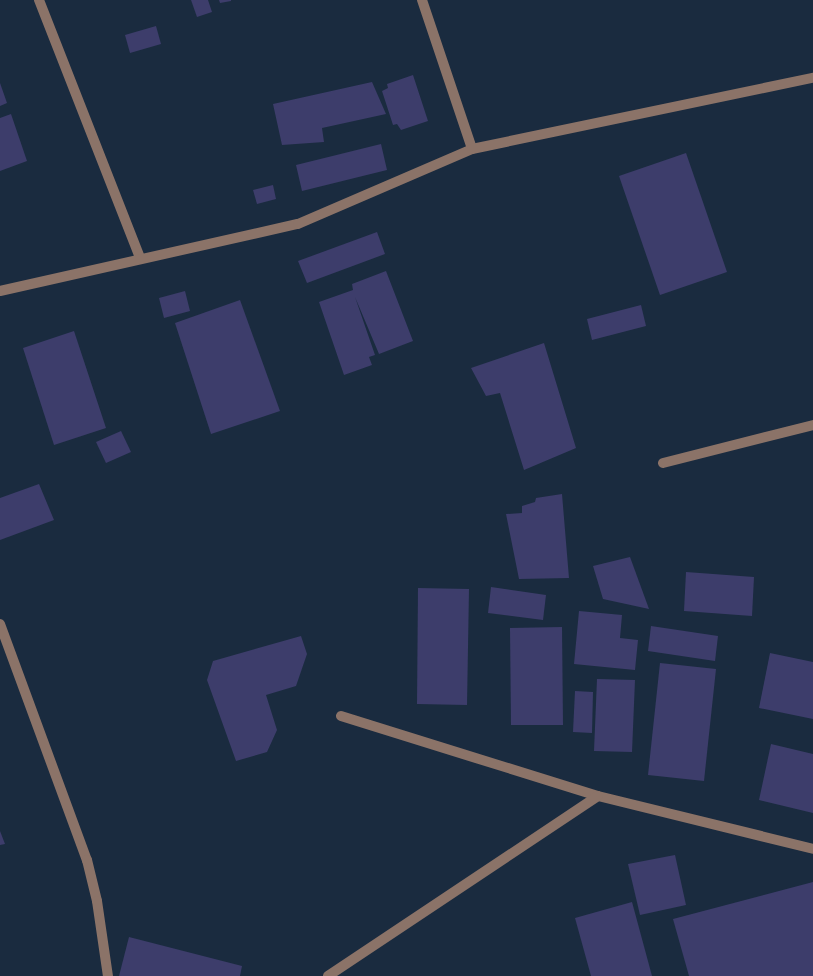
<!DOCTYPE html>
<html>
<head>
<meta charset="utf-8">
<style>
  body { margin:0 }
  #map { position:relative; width:813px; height:976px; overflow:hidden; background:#1a2b3f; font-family:"Asap Condensed",sans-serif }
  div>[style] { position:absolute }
  .building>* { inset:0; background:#3d3d6b }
  .street>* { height:10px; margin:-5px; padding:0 5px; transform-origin:5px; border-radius:5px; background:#8b7368 }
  span { translate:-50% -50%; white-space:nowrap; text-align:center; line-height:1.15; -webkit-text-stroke:4.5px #1a2b3f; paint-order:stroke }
</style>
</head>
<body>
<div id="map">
  <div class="building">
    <div style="clip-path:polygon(191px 0,208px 0,212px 12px,197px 17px)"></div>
    <div style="clip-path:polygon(219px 0,231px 0,231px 1px,220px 3px)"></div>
    <div style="clip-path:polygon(156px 26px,161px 44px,130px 53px,125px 35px)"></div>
    <div style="clip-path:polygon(413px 75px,428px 121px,401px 130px,397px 124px,393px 125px,382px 91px,388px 88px,387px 84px)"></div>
    <div style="clip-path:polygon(372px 82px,386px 114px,322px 128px,324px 142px,282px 145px,273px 104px)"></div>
    <div style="clip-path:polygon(0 83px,7px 103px,0 106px)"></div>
    <div style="clip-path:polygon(11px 114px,27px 161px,0 171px,0 118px)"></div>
    <div style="clip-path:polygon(381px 144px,387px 170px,302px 191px,296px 165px)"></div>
    <div style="clip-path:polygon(686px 153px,727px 272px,660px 295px,619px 176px)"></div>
    <div style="clip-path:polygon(273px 185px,276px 199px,257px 204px,253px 190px)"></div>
    <div style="clip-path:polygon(377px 232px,385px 254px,307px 283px,298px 261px)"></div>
    <div style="clip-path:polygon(386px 271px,413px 341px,379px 354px,355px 297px,375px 355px,369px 357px,372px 365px,344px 375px,319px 302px,353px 290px,352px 284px)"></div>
    <div style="clip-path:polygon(185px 291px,190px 311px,164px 318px,159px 298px)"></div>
    <div style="clip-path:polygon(240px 300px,280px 411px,211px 434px,175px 323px)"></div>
    <div style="clip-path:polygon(641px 305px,646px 326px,592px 340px,587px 319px)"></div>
    <div style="clip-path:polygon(74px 331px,106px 428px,54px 445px,23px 348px)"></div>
    <div style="clip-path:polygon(544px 343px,576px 448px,524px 470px,500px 393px,486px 396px,471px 368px)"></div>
    <div style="clip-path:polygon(121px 431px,131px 452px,106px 463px,96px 442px)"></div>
    <div style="clip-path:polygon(39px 484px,54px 520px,0 540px,0 498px)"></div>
    <div style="clip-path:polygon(562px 494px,569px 578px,519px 579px,506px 514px,522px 513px,522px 506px,535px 502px,536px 498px)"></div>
    <div style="clip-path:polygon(630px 557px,649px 609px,603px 599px,593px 566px)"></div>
    <div style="clip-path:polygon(686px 572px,754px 577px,752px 616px,684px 611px)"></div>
    <div style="clip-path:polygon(491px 587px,546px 595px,543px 620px,488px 613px)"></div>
    <div style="clip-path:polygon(418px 588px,469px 589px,467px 705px,417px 704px)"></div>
    <div style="clip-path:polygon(579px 611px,622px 615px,620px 638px,638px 640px,635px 670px,574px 664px)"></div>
    <div style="clip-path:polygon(651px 626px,718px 636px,715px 661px,648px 651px)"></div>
    <div style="clip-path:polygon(562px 627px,563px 725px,511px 725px,510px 628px)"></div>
    <div style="clip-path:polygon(301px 636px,307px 654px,296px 686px,266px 695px,277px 730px,267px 752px,236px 761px,207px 680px,213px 661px)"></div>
    <div style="clip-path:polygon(770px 653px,813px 662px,813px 719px,759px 708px)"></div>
    <div style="clip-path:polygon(660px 663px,716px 669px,704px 781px,648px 775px)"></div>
    <div style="clip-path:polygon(597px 679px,635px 680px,632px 752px,594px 751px)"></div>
    <div style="clip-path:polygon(575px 691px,593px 692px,592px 733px,573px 732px)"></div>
    <div style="clip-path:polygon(771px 744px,813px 754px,813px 813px,759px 800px)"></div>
    <div style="clip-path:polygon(0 831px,5px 844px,0 845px)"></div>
    <div style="clip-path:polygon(675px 855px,686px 905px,640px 915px,628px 864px)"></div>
    <div style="clip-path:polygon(813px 882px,813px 976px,689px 976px,673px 919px)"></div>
    <div style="clip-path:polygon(632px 902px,652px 976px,591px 976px,575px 918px)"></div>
    <div style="clip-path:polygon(129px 937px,242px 966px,240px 976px,119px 976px)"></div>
  </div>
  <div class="street">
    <div style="left:39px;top:0;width:277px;rotate:68.6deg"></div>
    <div style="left:422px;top:0;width:157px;rotate:71.4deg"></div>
    <div style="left:0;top:291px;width:305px;rotate:-12.7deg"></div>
    <div style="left:298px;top:224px;width:189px;rotate:-23.3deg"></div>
    <div style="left:472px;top:149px;width:348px;rotate:-11.8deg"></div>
    <div style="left:663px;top:463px;width:155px;rotate:-14.2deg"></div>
    <div style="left:0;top:624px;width:252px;rotate:69.8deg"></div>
    <div style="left:87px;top:860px;width:42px;rotate:76.3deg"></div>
    <div style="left:97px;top:901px;width:76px;rotate:81.7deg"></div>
    <div style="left:341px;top:716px;width:269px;rotate:17.3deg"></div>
    <div style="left:598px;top:796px;width:221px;rotate:13.8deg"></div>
    <div style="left:328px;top:976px;width:324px;rotate:-33.7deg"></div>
  </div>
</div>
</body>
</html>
